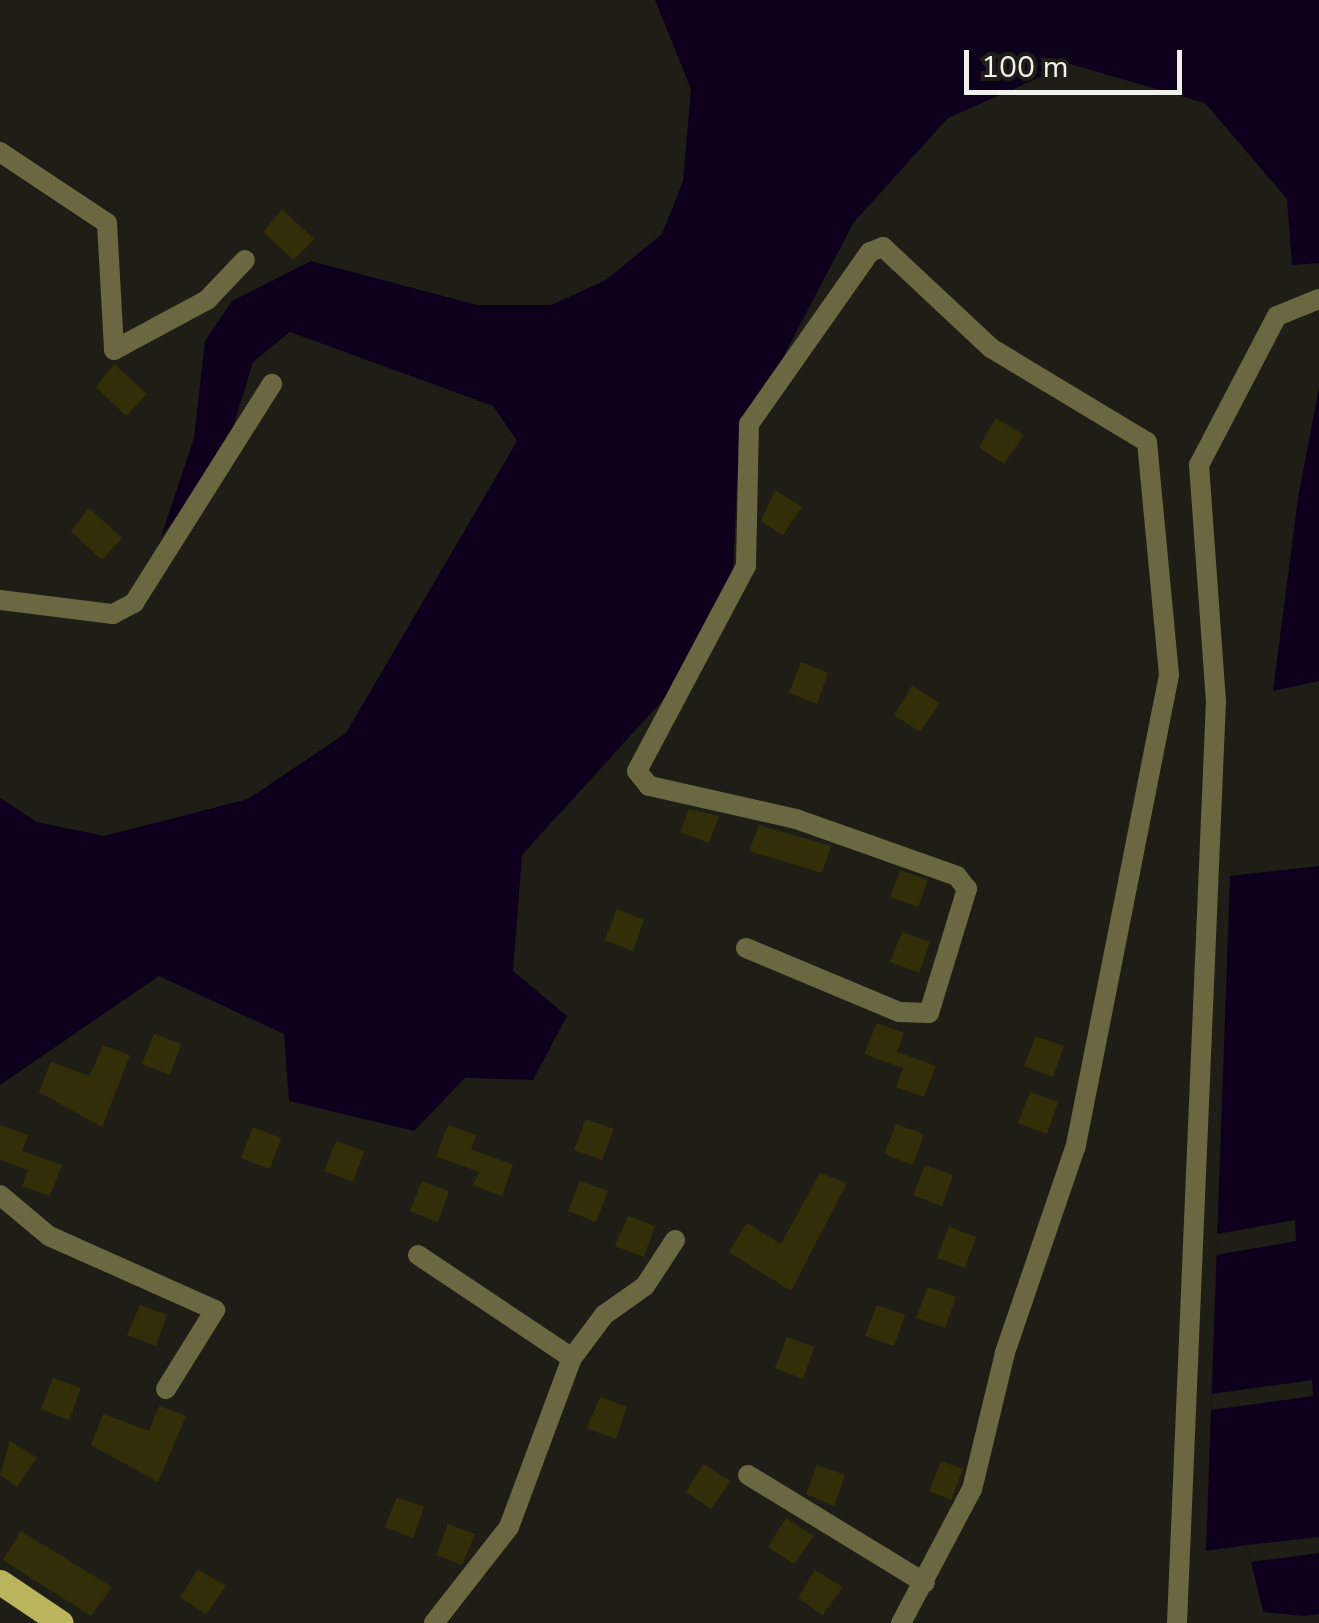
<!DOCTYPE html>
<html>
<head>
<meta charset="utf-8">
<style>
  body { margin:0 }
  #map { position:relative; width:1319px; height:1623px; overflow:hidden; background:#1e1e17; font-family:"Nunito Sans",sans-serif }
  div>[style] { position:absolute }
  .water>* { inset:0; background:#0d001c }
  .pier>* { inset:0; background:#1e1e17 }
  .building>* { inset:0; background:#322f08 }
  .minor>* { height:20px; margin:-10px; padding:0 10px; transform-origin:10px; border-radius:10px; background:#6a6840 }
  .major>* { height:25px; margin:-12.5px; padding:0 12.5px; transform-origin:12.5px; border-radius:12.5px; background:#bab45c }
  span { translate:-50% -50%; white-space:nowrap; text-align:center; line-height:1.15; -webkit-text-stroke:8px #1e1e17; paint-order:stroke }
  .scale { position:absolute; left:964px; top:50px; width:218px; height:45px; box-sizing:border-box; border:5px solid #f0f0ec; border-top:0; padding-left:12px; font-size:30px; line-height:35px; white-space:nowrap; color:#f0f0ec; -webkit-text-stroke:8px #1e1e17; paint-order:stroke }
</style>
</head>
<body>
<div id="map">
  <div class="water">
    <div style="clip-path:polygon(655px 0,1319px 0,1319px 263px,1292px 265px,1287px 199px,1205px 103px,1070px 64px,948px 118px,854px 222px,739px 441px,733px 573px,673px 689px,522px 855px,513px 971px,567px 1016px,533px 1080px,465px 1078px,414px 1131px,289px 1101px,284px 1034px,159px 976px,0 1085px,0 798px,37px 822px,104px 836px,248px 799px,346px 733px,517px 441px,493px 406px,290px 332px,253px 362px,225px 453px,161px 537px,194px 438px,205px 341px,232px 301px,311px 261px,477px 305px,551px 305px,606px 280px,662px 234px,683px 181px,691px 89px)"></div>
    <div style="clip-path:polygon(1319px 387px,1319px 681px,1273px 691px,1298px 498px)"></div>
    <div style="clip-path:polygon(1319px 866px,1319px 1614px,1303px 1616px,1263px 1612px,1247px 1545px,1206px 1551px,1230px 876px)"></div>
  </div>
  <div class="pier">
    <div style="clip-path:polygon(1295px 1220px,1296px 1241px,1216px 1255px,1217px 1234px)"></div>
    <div style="clip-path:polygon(1312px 1380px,1313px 1396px,1211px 1410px,1212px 1394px)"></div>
    <div style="clip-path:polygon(1319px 1537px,1319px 1553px,1251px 1562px,1247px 1545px)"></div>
  </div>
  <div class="building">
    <div style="clip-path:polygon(282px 209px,314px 239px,294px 260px,263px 232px)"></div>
    <div style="clip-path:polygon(114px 364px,147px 394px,126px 416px,96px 387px)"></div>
    <div style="clip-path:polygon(996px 418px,1024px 435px,1004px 464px,979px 447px)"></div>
    <div style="clip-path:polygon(775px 490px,802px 507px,783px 535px,761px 521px)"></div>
    <div style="clip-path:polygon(89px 508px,122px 538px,102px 560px,71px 531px)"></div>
    <div style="clip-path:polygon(801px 662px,828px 673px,817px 704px,789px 693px)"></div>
    <div style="clip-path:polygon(912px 686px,940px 703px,920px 732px,894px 715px)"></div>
    <div style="clip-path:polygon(689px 809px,719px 816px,709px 843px,680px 832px)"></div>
    <div style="clip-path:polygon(759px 825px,831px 846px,822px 873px,749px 851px)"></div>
    <div style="clip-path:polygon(900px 870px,928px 880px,918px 907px,890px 897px)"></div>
    <div style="clip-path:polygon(617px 909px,644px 920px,633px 951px,605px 940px)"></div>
    <div style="clip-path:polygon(902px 932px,930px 942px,919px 973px,890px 962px)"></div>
    <div style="clip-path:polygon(877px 1023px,904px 1033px,897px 1052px,936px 1066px,924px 1097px,896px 1087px,903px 1068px,864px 1054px)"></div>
    <div style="clip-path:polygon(154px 1034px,181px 1044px,170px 1075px,142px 1064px)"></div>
    <div style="clip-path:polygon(1036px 1036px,1064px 1046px,1053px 1077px,1024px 1066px)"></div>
    <div style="clip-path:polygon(103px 1045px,130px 1055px,102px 1127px,39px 1092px,51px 1062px,90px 1076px)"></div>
    <div style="clip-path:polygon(1030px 1092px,1058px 1102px,1047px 1134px,1018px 1123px)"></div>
    <div style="clip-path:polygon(586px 1119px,614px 1129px,602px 1160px,574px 1150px)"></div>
    <div style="clip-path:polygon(896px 1124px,924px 1134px,913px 1165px,884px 1154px)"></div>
    <div style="clip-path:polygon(0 1125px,28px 1135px,22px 1151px,62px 1165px,50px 1196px,22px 1186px,28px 1170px,0 1160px)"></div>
    <div style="clip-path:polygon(448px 1125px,476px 1135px,471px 1149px,513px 1165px,502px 1196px,473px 1185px,479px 1172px,436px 1156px)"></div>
    <div style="clip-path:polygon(253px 1127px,281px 1138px,270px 1169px,241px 1158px)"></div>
    <div style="clip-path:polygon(336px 1141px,364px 1151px,353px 1182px,324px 1171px)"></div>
    <div style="clip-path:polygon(925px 1165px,953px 1175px,942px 1206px,913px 1195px)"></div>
    <div style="clip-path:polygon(820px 1173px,847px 1183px,791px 1291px,729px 1252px,747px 1223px,781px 1244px)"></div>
    <div style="clip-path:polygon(422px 1181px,449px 1191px,438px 1222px,410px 1211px)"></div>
    <div style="clip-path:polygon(580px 1181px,608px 1191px,596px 1222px,568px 1211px)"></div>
    <div style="clip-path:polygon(628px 1216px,655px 1226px,644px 1257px,615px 1246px)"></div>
    <div style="clip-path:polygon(949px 1227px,976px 1237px,965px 1268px,937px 1258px)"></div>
    <div style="clip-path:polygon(928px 1287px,956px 1297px,945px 1328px,916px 1318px)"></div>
    <div style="clip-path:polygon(140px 1305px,167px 1315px,156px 1346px,127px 1335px)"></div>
    <div style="clip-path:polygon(877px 1305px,905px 1315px,894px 1346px,865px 1336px)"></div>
    <div style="clip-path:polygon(787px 1337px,814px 1347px,803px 1379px,775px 1368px)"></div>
    <div style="clip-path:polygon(53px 1378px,81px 1388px,69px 1420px,41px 1409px)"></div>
    <div style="clip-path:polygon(600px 1397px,627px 1407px,616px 1439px,587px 1428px)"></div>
    <div style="clip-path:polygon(159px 1406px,186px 1416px,158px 1482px,91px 1445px,103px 1414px,149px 1431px)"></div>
    <div style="clip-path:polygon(10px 1441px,37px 1458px,17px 1487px,0 1475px)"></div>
    <div style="clip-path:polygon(941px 1461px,963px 1469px,951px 1500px,929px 1491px)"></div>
    <div style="clip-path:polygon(703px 1464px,731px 1481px,711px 1509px,686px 1492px)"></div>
    <div style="clip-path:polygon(817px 1465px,845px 1475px,834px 1506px,806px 1494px)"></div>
    <div style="clip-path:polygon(397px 1497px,424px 1507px,413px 1538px,385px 1527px)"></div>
    <div style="clip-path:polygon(786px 1518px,814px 1536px,794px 1564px,768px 1547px)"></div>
    <div style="clip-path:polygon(448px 1524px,475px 1534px,462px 1565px,436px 1555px)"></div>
    <div style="clip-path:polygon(21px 1531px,112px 1587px,91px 1616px,3px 1560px)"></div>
    <div style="clip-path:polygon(198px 1569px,226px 1586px,206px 1614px,180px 1597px)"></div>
    <div style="clip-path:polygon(815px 1570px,843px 1587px,823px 1615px,798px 1598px)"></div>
  </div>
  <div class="minor">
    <div style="left:0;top:152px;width:128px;rotate:33.6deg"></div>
    <div style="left:107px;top:223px;width:127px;rotate:86.8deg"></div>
    <div style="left:114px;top:350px;width:106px;rotate:-28.3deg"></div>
    <div style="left:207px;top:300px;width:55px;rotate:-46.5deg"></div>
    <div style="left:0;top:600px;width:114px;rotate:7.1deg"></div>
    <div style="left:113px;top:614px;width:24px;rotate:-28deg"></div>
    <div style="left:134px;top:603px;width:259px;rotate:-57.8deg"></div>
    <div style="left:746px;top:948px;width:166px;rotate:22.7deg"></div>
    <div style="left:899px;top:1012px;width:30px;rotate:2deg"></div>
    <div style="left:929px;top:1013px;width:130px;rotate:-73deg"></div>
    <div style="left:967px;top:889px;width:16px;rotate:-128deg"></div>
    <div style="left:957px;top:876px;width:171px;rotate:-160.5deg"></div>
    <div style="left:796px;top:819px;width:151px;rotate:-167.3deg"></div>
    <div style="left:649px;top:786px;width:19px;rotate:-129deg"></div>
    <div style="left:637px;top:771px;width:232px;rotate:-62deg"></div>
    <div style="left:746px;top:566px;width:142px;rotate:-88.8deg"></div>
    <div style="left:749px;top:424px;width:210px;rotate:-54.9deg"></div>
    <div style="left:870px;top:252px;width:14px;rotate:-21deg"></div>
    <div style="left:883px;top:247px;width:148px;rotate:43.1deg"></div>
    <div style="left:991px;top:348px;width:182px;rotate:31.1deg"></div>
    <div style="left:1147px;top:442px;width:234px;rotate:84.6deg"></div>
    <div style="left:1169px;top:675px;width:482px;rotate:101.2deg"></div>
    <div style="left:1075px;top:1148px;width:217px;rotate:108.9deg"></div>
    <div style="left:1005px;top:1353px;width:140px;rotate:103.6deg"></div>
    <div style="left:972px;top:1489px;width:152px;rotate:117.9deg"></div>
    <div style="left:0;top:1195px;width:64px;rotate:39.9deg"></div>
    <div style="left:49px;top:1236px;width:182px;rotate:24deg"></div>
    <div style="left:215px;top:1310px;width:93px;rotate:121.8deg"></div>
    <div style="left:418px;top:1255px;width:185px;rotate:33.8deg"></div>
    <div style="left:748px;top:1475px;width:207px;rotate:31.4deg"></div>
    <div style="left:434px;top:1623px;width:122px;rotate:-52deg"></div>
    <div style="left:509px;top:1527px;width:180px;rotate:-69.6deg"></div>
    <div style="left:572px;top:1358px;width:54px;rotate:-53.3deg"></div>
    <div style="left:604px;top:1315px;width:50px;rotate:-35.3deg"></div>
    <div style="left:645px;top:1286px;width:55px;rotate:-56.9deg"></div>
    <div style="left:1177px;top:1623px;width:922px;rotate:-87.58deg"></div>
    <div style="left:1216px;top:702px;width:238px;rotate:-94.1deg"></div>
    <div style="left:1199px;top:465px;width:168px;rotate:-62.4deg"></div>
    <div style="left:1277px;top:316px;width:45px;rotate:-22deg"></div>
  </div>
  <div class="major">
    <div style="left:0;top:1582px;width:73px;rotate:33.9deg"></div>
  </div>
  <div class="scale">100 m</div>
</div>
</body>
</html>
